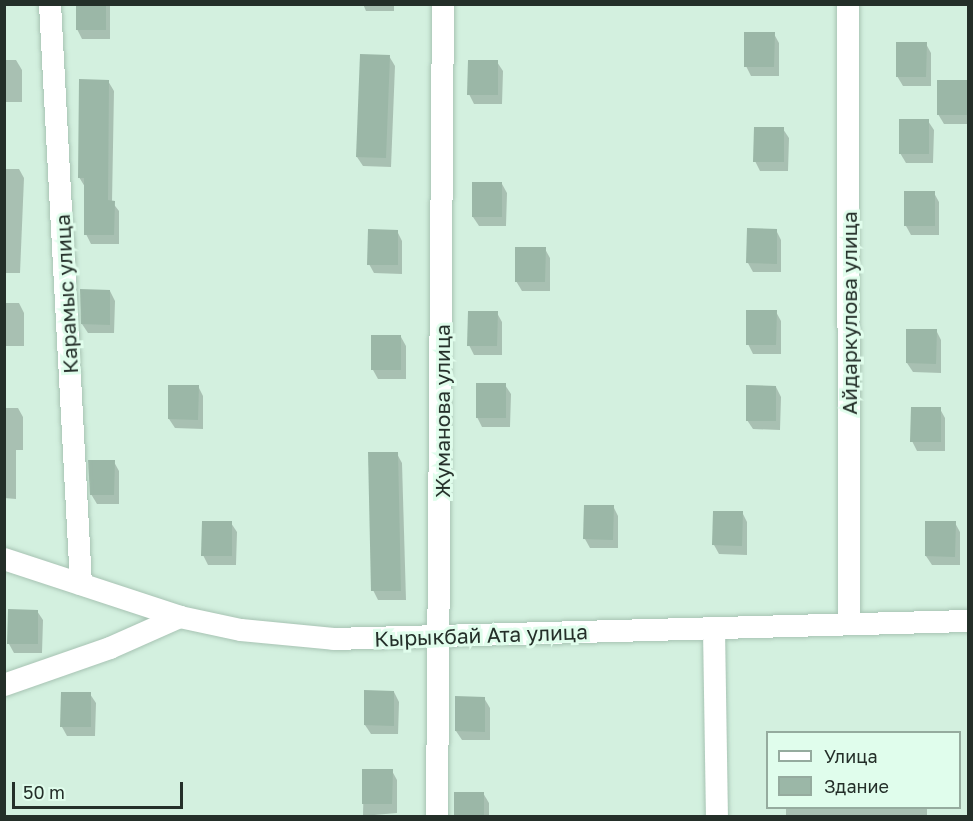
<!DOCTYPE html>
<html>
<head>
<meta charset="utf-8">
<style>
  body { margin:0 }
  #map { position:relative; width:973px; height:821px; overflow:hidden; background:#d3f0df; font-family:"Golos Text",sans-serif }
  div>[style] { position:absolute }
  .shadow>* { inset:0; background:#0003 }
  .building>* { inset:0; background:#9bb7a7 }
  .roads { filter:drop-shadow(0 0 2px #a7c3b3) drop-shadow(0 0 2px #a7c3b3) }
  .street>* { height:22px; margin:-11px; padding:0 11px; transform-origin:11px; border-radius:11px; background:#fff }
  span { translate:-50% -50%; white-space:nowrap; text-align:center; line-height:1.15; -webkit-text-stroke:6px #e0fdec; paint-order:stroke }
  .street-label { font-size:21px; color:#242f29 }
  .frame { position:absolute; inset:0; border:6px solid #242f29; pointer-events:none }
  .legend { position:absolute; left:766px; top:731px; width:195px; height:78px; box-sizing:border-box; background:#e0fdec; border:2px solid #95ab9e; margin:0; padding:8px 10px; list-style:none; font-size:18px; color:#242f29 }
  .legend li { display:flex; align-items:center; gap:12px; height:30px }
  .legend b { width:30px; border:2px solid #95ab9e }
  .scale { position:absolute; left:12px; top:782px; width:171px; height:27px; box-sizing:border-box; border:3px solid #242f29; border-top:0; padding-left:8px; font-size:18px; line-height:21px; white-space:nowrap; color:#242f29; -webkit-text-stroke:4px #e0fdec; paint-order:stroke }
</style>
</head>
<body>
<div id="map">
  <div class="shadow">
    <div style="clip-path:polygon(76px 4px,110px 4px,110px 39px,82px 39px,77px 29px)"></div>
    <div style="clip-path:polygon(363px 4px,394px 4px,394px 11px,366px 11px)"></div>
    <div style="clip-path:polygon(774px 34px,779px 43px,779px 76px,751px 76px,746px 66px)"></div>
    <div style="clip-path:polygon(926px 44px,931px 53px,931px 86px,903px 86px,897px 76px)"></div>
    <div style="clip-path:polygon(361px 56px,389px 56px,395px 66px,391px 167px,363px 166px,357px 157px)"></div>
    <div style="clip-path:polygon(4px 60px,16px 60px,22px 70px,22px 102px,4px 102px)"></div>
    <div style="clip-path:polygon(497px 62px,503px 71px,502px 104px,474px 104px,469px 94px)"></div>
    <div style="clip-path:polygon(108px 81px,114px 91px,112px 202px,119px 211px,119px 244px,91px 244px,86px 234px,85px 187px,79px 177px)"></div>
    <div style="clip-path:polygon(966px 82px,968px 124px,944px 124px,938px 114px)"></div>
    <div style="clip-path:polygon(928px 121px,934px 130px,933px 163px,906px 163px,900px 153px)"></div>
    <div style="clip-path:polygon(783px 129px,789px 138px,788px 171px,760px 171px,755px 161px)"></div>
    <div style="clip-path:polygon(4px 169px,19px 169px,24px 178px,20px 273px,4px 273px)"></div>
    <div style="clip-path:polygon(502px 184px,507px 193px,506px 226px,479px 226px,473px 217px)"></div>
    <div style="clip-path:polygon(934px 193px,939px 202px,939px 235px,911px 235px,906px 226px)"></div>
    <div style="clip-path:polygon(776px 230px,781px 240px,781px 272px,753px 272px,748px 263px)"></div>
    <div style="clip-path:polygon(397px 231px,402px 241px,402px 274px,374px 273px,369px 264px)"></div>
    <div style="clip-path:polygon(545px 249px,550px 258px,550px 291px,522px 291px,516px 281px)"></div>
    <div style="clip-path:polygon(110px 291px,115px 301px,114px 333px,88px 333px,82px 324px)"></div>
    <div style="clip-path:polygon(4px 303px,19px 303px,24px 313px,24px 346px,4px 346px)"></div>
    <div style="clip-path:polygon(776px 312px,781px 321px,781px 354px,753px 354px,748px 344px)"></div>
    <div style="clip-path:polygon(497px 313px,502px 322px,502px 355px,474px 355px,469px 345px)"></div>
    <div style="clip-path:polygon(908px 330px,936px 330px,941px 340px,941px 373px,913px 372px,907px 363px)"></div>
    <div style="clip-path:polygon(401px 337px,406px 346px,406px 379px,378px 379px,373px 370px)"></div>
    <div style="clip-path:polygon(505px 385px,511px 394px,510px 427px,482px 427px,477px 417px)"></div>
    <div style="clip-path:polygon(198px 386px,203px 396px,203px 429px,175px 428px,169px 419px)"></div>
    <div style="clip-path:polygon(776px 387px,781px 397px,780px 430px,753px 429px,747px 420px)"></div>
    <div style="clip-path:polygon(4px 408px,18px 408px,23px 417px,23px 450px,16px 450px,16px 499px,4px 498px)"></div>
    <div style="clip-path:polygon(940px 409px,945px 418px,945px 451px,917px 451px,912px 441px)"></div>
    <div style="clip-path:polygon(397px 454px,402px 463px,406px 600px,378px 600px,373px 590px)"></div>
    <div style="clip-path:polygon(114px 462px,119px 471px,119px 504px,97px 504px,91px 494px)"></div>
    <div style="clip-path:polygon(613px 506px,618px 516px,618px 548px,590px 548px,585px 539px)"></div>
    <div style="clip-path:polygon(742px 512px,747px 522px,747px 555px,719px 554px,714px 545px)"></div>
    <div style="clip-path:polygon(231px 523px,237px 532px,236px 565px,208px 565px,203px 555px)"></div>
    <div style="clip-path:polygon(955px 523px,960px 532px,960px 565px,932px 565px,926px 556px)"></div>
    <div style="clip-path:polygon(37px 611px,43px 620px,42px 653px,14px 653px,9px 644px)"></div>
    <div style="clip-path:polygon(365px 692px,394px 692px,399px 702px,398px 734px,371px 734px,365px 725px)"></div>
    <div style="clip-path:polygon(90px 694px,96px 703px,95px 736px,67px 736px,62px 727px)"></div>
    <div style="clip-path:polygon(484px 698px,490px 708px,490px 740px,462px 740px,456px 731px)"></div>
    <div style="clip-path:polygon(364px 771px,392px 771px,397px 780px,397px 813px,363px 816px)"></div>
    <div style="clip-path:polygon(455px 793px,483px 793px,489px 803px,489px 816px,455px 816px)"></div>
    <div style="clip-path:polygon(786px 808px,927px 808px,927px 816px,786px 816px)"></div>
  </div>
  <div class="building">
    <div style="clip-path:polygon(76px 4px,106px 4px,106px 30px,76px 30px)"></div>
    <div style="clip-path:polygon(744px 32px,775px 32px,774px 67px,744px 67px)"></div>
    <div style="clip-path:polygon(896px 42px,927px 42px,926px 77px,896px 77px)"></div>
    <div style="clip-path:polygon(360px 54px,390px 55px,386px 158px,356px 157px)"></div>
    <div style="clip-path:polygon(468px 60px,498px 60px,498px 95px,467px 95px)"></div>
    <div style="clip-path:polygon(79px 79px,109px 80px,108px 200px,115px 201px,114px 235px,84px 235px,84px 178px,78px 178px)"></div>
    <div style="clip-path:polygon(937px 80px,967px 80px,967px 115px,937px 115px)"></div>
    <div style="clip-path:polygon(899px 119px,929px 119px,929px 154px,899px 154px)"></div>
    <div style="clip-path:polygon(754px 127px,784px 127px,784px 162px,753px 162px)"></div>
    <div style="clip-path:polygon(472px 182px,502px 182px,502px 217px,472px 217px)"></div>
    <div style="clip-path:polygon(904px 191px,935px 191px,935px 226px,904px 226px)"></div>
    <div style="clip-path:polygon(747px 228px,777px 229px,777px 264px,746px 263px)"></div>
    <div style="clip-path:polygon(368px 229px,398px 230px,398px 265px,367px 265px)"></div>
    <div style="clip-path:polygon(515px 247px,546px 247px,545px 282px,515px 282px)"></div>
    <div style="clip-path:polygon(80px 289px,110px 290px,110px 325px,81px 324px)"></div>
    <div style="clip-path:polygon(746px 310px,777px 310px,776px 345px,746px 345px)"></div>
    <div style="clip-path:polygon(468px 311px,498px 311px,497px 346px,467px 346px)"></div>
    <div style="clip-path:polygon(906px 329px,937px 329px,936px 364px,906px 363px)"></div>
    <div style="clip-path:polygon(371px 335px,401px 335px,401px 370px,371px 370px)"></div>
    <div style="clip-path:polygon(476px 383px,506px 383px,506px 418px,476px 418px)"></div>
    <div style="clip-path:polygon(168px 385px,199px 385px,198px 420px,168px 419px)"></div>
    <div style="clip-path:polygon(746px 385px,776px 386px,776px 421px,746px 421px)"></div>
    <div style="clip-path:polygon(911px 407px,941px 407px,941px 442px,910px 442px)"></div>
    <div style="clip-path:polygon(368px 452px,398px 452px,401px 591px,371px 591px)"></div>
    <div style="clip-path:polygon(88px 460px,115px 460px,114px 495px,90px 495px)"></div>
    <div style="clip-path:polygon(584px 505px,614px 505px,613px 540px,583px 539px)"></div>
    <div style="clip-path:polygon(713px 511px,743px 511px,742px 546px,712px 545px)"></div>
    <div style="clip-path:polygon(202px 521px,232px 521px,232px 556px,201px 556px)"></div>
    <div style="clip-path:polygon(925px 521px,956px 521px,955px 557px,925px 556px)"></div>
    <div style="clip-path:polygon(8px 609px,38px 610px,38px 644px,7px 644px)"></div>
    <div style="clip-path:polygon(364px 690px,394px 691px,394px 726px,364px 725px)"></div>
    <div style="clip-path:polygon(61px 692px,91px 692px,91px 727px,60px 727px)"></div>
    <div style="clip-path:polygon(455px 696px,485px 697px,485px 732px,455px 731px)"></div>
    <div style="clip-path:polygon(362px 769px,393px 769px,392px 804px,362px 804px)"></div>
    <div style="clip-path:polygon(454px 792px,484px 792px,484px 816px,454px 816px)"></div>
  </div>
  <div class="roads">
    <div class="street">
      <div style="left:50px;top:4px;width:581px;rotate:86.94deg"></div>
      <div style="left:848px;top:4px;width:618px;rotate:89.91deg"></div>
      <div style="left:4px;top:559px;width:185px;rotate:18.2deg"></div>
      <div style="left:180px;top:617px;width:62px;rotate:12deg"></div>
      <div style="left:241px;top:630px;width:93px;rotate:5.5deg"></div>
      <div style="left:334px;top:639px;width:634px;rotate:-1.63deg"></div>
      <div style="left:714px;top:629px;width:187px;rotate:89.1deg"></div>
      <div style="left:4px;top:685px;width:112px;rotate:-19.2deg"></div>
      <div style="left:110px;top:648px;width:77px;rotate:-23.9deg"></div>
      <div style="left:437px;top:816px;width:812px;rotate:-89.58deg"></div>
    </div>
  </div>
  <div class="street-label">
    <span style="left:66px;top:294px;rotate:-93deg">Карамыс улица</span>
    <span style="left:849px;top:313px;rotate:-90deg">Айдаркулова улица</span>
    <span style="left:442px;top:411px;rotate:-90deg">Жуманова улица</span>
    <span style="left:481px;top:635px;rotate:-2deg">Кырыкбай Ата улица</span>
  </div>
  <div class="frame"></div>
  <ul class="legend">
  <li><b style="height:8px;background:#fff"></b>Улица</li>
  <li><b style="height:16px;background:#9bb7a7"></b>Здание</li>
  </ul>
  <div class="scale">50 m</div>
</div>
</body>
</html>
